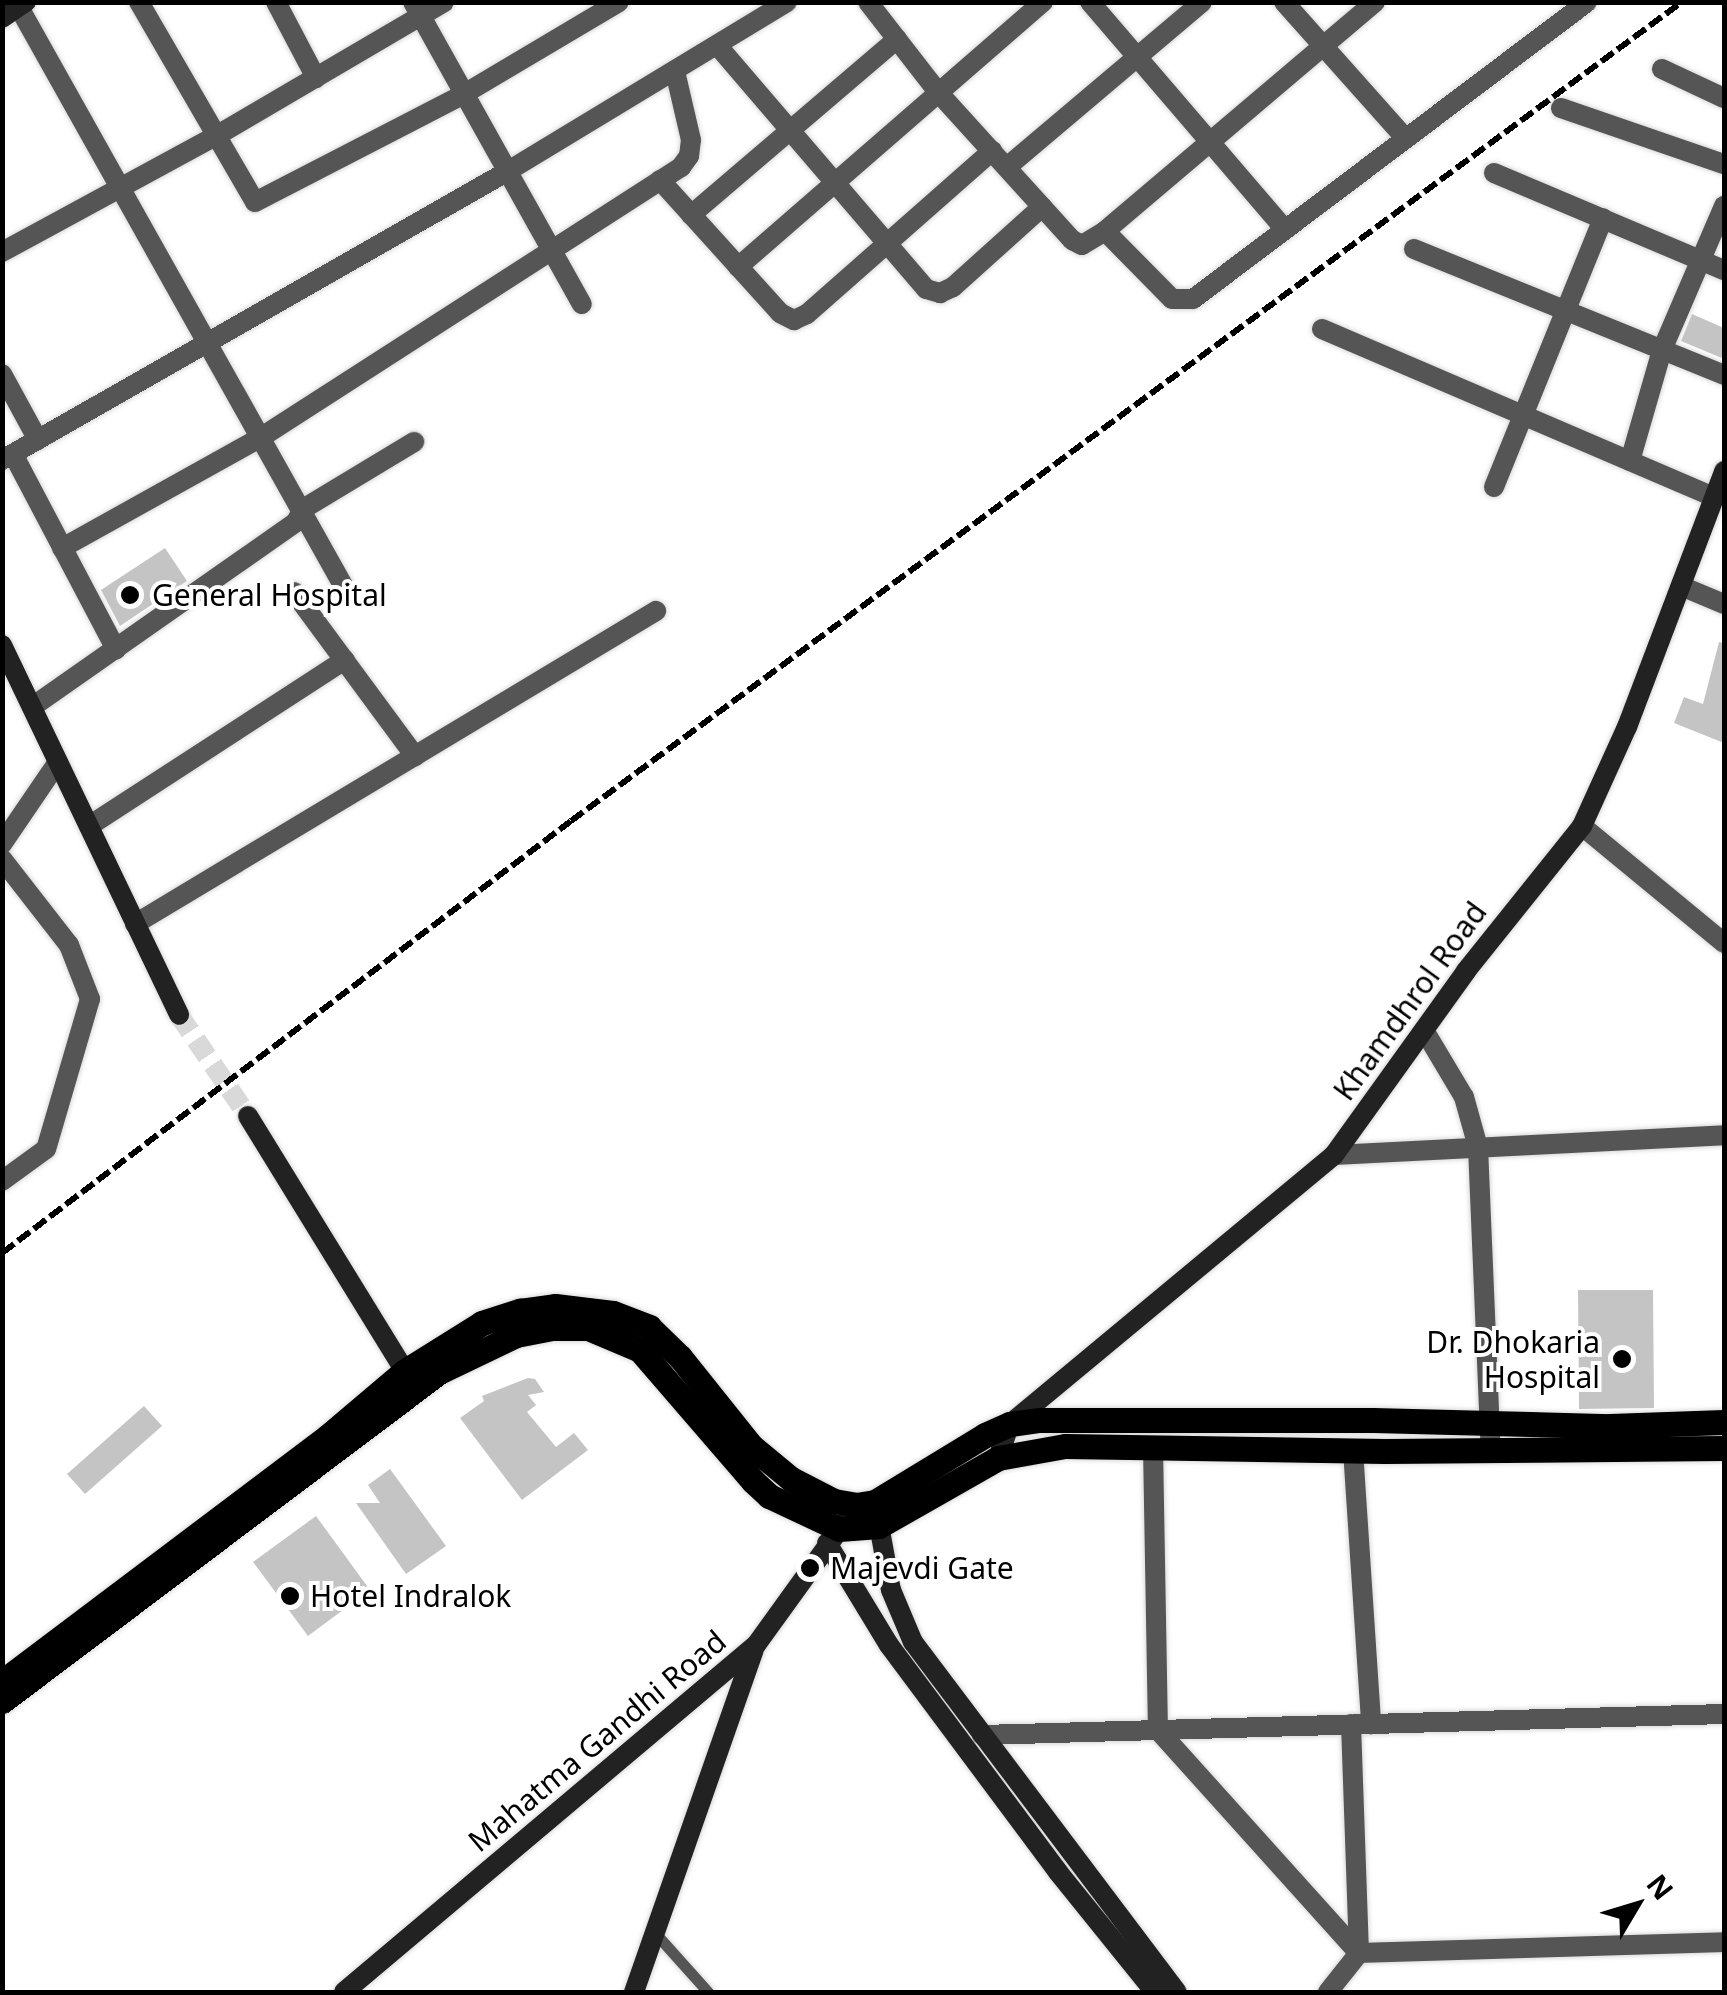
<!DOCTYPE html>
<html>
<head>
<meta charset="utf-8">
<style>
  body { margin:0 }
  #map { position:relative; width:1727px; height:1995px; overflow:hidden; background:#fff; font-family:"Noto Sans",sans-serif }
  div>[style] { position:absolute }
  .building>* { inset:0; background:#c4c4c4 }
  .secondary-tunnel>* { height:20px; margin-top:-10px; transform-origin:0; background:repeating-linear-gradient(90deg,#d9d9d9 0 20px,transparent 0 30px) }
  .roads { filter:drop-shadow(0 0 2px #dbdbdb) drop-shadow(0 0 2px #dbdbdb) }
  .lane>* { height:11px; margin:-5.5px; padding:0 5.5px; transform-origin:5.5px; border-radius:5.5px; background:#555 }
  .street>* { height:20px; margin:-10px; padding:0 10px; transform-origin:10px; border-radius:10px; background:#555 }
  .secondary>* { height:20px; margin:-10px; padding:0 10px; transform-origin:10px; border-radius:10px; background:#222 }
  .primary>* { height:25px; margin:-12.5px; padding:0 12.5px; transform-origin:12.5px; border-radius:12.5px; background:#000 }
  .rail>* { height:6px; margin-top:-3px; transform-origin:0; background:repeating-linear-gradient(90deg,#000 0 15px,transparent 0 20px) }
  .dots>* { width:28px; height:28px; translate:-50% -50%; box-sizing:border-box; border:5px solid #fff; border-radius:50% }
  span { translate:-50% -50%; white-space:nowrap; text-align:center; line-height:1.15; -webkit-text-stroke:8px #fff; paint-order:stroke }
  .poi-label { font-size:30px; color:#000 }
  .left { translate:0 -50%; text-align:left }
  .right { translate:-100% -50%; text-align:right }
  .street-label { font-size:30px; color:#000 }
  .frame { position:absolute; inset:0; border:5px solid #000; pointer-events:none }
  .north { position:absolute; left:1587px; top:1855px; width:100px; height:100px; -webkit-text-stroke:8px #fff; paint-order:stroke; rotate:52deg; font-size:28px; font-weight:700; line-height:40px; text-align:center; color:#000 }
  .north::after { content:''; display:block; margin:auto; width:35px; height:45px; background:#000; clip-path:polygon(50% 0,100% 100%,50% 72%,0 100%) }
</style>
</head>
<body>
<div id="map">
  <div class="building">
    <div style="clip-path:polygon(1692px 314px,1724px 328px,1724px 359px,1681px 341px)"></div>
    <div style="clip-path:polygon(165px 548px,187px 581px,120px 626px,101px 590px)"></div>
    <div style="clip-path:polygon(1719px 642px,1724px 643px,1724px 743px,1674px 723px,1684px 697px,1703px 704px)"></div>
    <div style="clip-path:polygon(1578px 1290px,1653px 1290px,1654px 1408px,1579px 1409px)"></div>
    <div style="clip-path:polygon(528px 1378px,535px 1379px,544px 1392px,528px 1395px,536px 1405px,527px 1412px,556px 1447px,574px 1433px,588px 1450px,522px 1500px,460px 1418px,484px 1401px,482px 1396px)"></div>
    <div style="clip-path:polygon(144px 1406px,162px 1426px,85px 1494px,67px 1474px)"></div>
    <div style="clip-path:polygon(390px 1469px,446px 1546px,406px 1574px,356px 1503px,380px 1503px,368px 1485px)"></div>
    <div style="clip-path:polygon(316px 1516px,370px 1590px,308px 1636px,253px 1562px)"></div>
  </div>
  <div class="secondary-tunnel">
    <div style="left:179px;top:1015px;width:122px;rotate:55.7deg"></div>
  </div>
  <div class="roads">
    <div class="lane">
      <div style="left:656px;top:1934px;width:78px;rotate:48.1deg"></div>
    </div>
    <div class="street">
      <div style="left:16px;top:2px;width:671px;rotate:60.72deg"></div>
      <div style="left:139px;top:2px;width:231px;rotate:59.9deg"></div>
      <div style="left:255px;top:202px;width:235px;rotate:-27.3deg"></div>
      <div style="left:464px;top:94px;width:180px;rotate:-30.7deg"></div>
      <div style="left:276px;top:2px;width:86px;rotate:62.2deg"></div>
      <div style="left:413px;top:2px;width:346px;rotate:60.8deg"></div>
      <div style="left:868px;top:2px;width:113px;rotate:52.2deg"></div>
      <div style="left:937px;top:91px;width:201px;rotate:47.8deg"></div>
      <div style="left:1072px;top:240px;width:11px;rotate:27deg"></div>
      <div style="left:1082px;top:245px;width:27px;rotate:-31deg"></div>
      <div style="left:1105px;top:231px;width:354px;rotate:-40.3deg"></div>
      <div style="left:1090px;top:2px;width:298px;rotate:49.4deg"></div>
      <div style="left:1284px;top:2px;width:182px;rotate:48.3deg"></div>
      <div style="left:717px;top:45px;width:321px;rotate:49.4deg"></div>
      <div style="left:926px;top:289px;width:15px;rotate:16deg"></div>
      <div style="left:940px;top:293px;width:14px;rotate:-25deg"></div>
      <div style="left:953px;top:287px;width:120px;rotate:-42deg"></div>
      <div style="left:1662px;top:69px;width:68px;rotate:25.1deg"></div>
      <div style="left:1561px;top:108px;width:172px;rotate:19deg"></div>
      <div style="left:1007px;top:167px;width:255px;rotate:-40.2deg"></div>
      <div style="left:1494px;top:173px;width:250px;rotate:22.9deg"></div>
      <div style="left:660px;top:180px;width:179px;rotate:47.9deg"></div>
      <div style="left:780px;top:313px;width:16px;rotate:27deg"></div>
      <div style="left:794px;top:320px;width:14px;rotate:-25deg"></div>
      <div style="left:807px;top:314px;width:247px;rotate:-41.4deg"></div>
      <div style="left:691px;top:215px;width:271px;rotate:-40.5deg"></div>
      <div style="left:1105px;top:231px;width:95px;rotate:45.4deg"></div>
      <div style="left:1172px;top:299px;width:21px"></div>
      <div style="left:1193px;top:299px;width:493px;rotate:-37deg"></div>
      <div style="left:1414px;top:249px;width:335px;rotate:22.1deg"></div>
      <div style="left:2px;top:252px;width:243px;rotate:-28.5deg"></div>
      <div style="left:216px;top:136px;width:264px;rotate:-30.4deg"></div>
      <div style="left:738px;top:267px;width:404px;rotate:-41deg"></div>
      <div style="left:1322px;top:329px;width:426px;rotate:23.2deg"></div>
      <div style="left:2px;top:374px;width:75px;rotate:61.4deg"></div>
      <div style="left:13px;top:454px;width:221px;rotate:62.2deg"></div>
      <div style="left:2px;top:460px;width:583px;rotate:-29.73deg"></div>
      <div style="left:508px;top:171px;width:326px;rotate:-31.2deg"></div>
      <div style="left:1630px;top:461px;width:116px;rotate:-73.9deg"></div>
      <div style="left:1662px;top:350px;width:157px;rotate:-66.7deg"></div>
      <div style="left:1494px;top:487px;width:290px;rotate:-67.9deg"></div>
      <div style="left:62px;top:548px;width:227px;rotate:-29.1deg"></div>
      <div style="left:260px;top:438px;width:501px;rotate:-32.77deg"></div>
      <div style="left:681px;top:167px;width:14px;rotate:-54deg"></div>
      <div style="left:689px;top:156px;width:16px;rotate:-83deg"></div>
      <div style="left:691px;top:140px;width:71px;rotate:-103.1deg"></div>
      <div style="left:1681px;top:586px;width:47px;rotate:22.7deg"></div>
      <div style="left:294px;top:592px;width:204px;rotate:53.6deg"></div>
      <div style="left:32px;top:707px;width:322px;rotate:-35deg"></div>
      <div style="left:296px;top:522px;width:15px;rotate:-62deg"></div>
      <div style="left:303px;top:509px;width:130px;rotate:-31.1deg"></div>
      <div style="left:89px;top:826px;width:305px;rotate:-33deg"></div>
      <div style="left:1582px;top:826px;width:184px;rotate:39.5deg"></div>
      <div style="left:2px;top:844px;width:99px;rotate:-55.7deg"></div>
      <div style="left:2px;top:859px;width:109px;rotate:52.1deg"></div>
      <div style="left:69px;top:945px;width:58px;rotate:68.7deg"></div>
      <div style="left:90px;top:999px;width:156px;rotate:106.3deg"></div>
      <div style="left:46px;top:1149px;width:54px;rotate:144deg"></div>
      <div style="left:135px;top:924px;width:608px;rotate:-31deg"></div>
      <div style="left:1424px;top:1030px;width:78px;rotate:59.2deg"></div>
      <div style="left:1464px;top:1097px;width:52px;rotate:74.4deg"></div>
      <div style="left:1478px;top:1147px;width:304px;rotate:87.6deg"></div>
      <div style="left:1334px;top:1155px;width:391px;rotate:-2.9deg"></div>
      <div style="left:1153px;top:1446px;width:284px;rotate:89deg"></div>
      <div style="left:1158px;top:1730px;width:300px;rotate:48deg"></div>
      <div style="left:1359px;top:1953px;width:50px;rotate:128.5deg"></div>
      <div style="left:1353px;top:1450px;width:275px;rotate:86.2deg"></div>
      <div style="left:1351px;top:1724px;width:229px;rotate:88deg"></div>
      <div style="left:1359px;top:1953px;width:365px;rotate:-1.7deg"></div>
      <div style="left:982px;top:1735px;width:742px;rotate:-1.62deg"></div>
    </div>
    <div class="secondary">
      <div style="left:2px;top:18px;width:29px;rotate:-34deg"></div>
      <div style="left:2px;top:645px;width:410px;rotate:64.4deg"></div>
      <div style="left:248px;top:1116px;width:299px;rotate:58.4deg"></div>
      <div style="left:998px;top:1458px;width:36px;rotate:-71deg"></div>
      <div style="left:1010px;top:1424px;width:421px;rotate:-39.7deg"></div>
      <div style="left:1334px;top:1155px;width:226px;rotate:-54.3deg"></div>
      <div style="left:1466px;top:971px;width:186px;rotate:-51.3deg"></div>
      <div style="left:1582px;top:826px;width:109px;rotate:-65.6deg"></div>
      <div style="left:1627px;top:727px;width:274px;rotate:-69.2deg"></div>
      <div style="left:877px;top:1514px;width:77px;rotate:79.6deg"></div>
      <div style="left:891px;top:1590px;width:56px;rotate:67.1deg"></div>
      <div style="left:913px;top:1642px;width:438px;rotate:53deg"></div>
      <div style="left:827px;top:1543px;width:119px;rotate:58.7deg"></div>
      <div style="left:889px;top:1645px;width:283px;rotate:53.3deg"></div>
      <div style="left:1058px;top:1872px;width:154px;rotate:51.1deg"></div>
      <div style="left:344px;top:1992px;width:539px;rotate:-40.11deg"></div>
      <div style="left:756px;top:1645px;width:154px;rotate:-54.2deg"></div>
      <div style="left:634px;top:1992px;width:362px;rotate:-70.7deg"></div>
    </div>
    <div class="primary">
      <div style="left:2px;top:1682px;width:407px;rotate:-37deg"></div>
      <div style="left:327px;top:1437px;width:102px;rotate:-40.2deg"></div>
      <div style="left:405px;top:1371px;width:91px;rotate:-31.9deg"></div>
      <div style="left:482px;top:1323px;width:40px;rotate:-18deg"></div>
      <div style="left:520px;top:1311px;width:35px;rotate:-8deg"></div>
      <div style="left:555px;top:1306px;width:58px;rotate:6.9deg"></div>
      <div style="left:613px;top:1313px;width:39px;rotate:21deg"></div>
      <div style="left:649px;top:1327px;width:43px;rotate:44.1deg"></div>
      <div style="left:680px;top:1357px;width:114px;rotate:51.4deg"></div>
      <div style="left:751px;top:1446px;width:52px;rotate:39.5deg"></div>
      <div style="left:791px;top:1479px;width:48px;rotate:27.1deg"></div>
      <div style="left:834px;top:1501px;width:22px;rotate:10deg"></div>
      <div style="left:856px;top:1505px;width:19px;rotate:-9deg"></div>
      <div style="left:875px;top:1502px;width:129px;rotate:-31.3deg"></div>
      <div style="left:985px;top:1435px;width:27px;rotate:-24deg"></div>
      <div style="left:1010px;top:1424px;width:30px;rotate:-8deg"></div>
      <div style="left:1040px;top:1420px;width:333px"></div>
      <div style="left:1373px;top:1420px;width:237px;rotate:1.5deg"></div>
      <div style="left:1610px;top:1426px;width:114px;rotate:-2deg"></div>
      <div style="left:2px;top:1701px;width:547px;rotate:-36.97deg"></div>
      <div style="left:439px;top:1372px;width:85px;rotate:-25.7deg"></div>
      <div style="left:516px;top:1335px;width:37px;rotate:-11deg"></div>
      <div style="left:552px;top:1328px;width:36px"></div>
      <div style="left:588px;top:1328px;width:56px;rotate:22.9deg"></div>
      <div style="left:640px;top:1350px;width:173px;rotate:49.2deg"></div>
      <div style="left:753px;top:1481px;width:22px;rotate:43deg"></div>
      <div style="left:769px;top:1496px;width:77px;rotate:25.2deg"></div>
      <div style="left:839px;top:1529px;width:40px;rotate:-4.3deg"></div>
      <div style="left:879px;top:1526px;width:137px;rotate:-29.7deg"></div>
      <div style="left:998px;top:1458px;width:68px;rotate:-10.2deg"></div>
      <div style="left:1065px;top:1446px;width:320px;rotate:0.9deg"></div>
      <div style="left:1385px;top:1451px;width:339px;rotate:-0.5deg"></div>
    </div>
  </div>
  <div class="rail">
    <div style="left:2px;top:1253px;width:714px;rotate:-37.21deg"></div>
    <div style="left:571px;top:821px;width:1380px;rotate:-36.4deg"></div>
  </div>
  <div class="dots">
    <div style="left:130px;top:595px;background:#000"></div>
    <div style="left:1622px;top:1359px;background:#000"></div>
    <div style="left:810px;top:1568px;background:#000"></div>
    <div style="left:290px;top:1596px;background:#000"></div>
  </div>
  <div class="poi-label">
    <span class="left" style="left:152px;top:595px">General Hospital</span>
    <span class="right" style="left:1600px;top:1359px">Dr. Dhokaria<br>Hospital</span>
    <span class="left" style="left:830px;top:1568px">Majevdi Gate</span>
    <span class="left" style="left:310px;top:1596px">Hotel Indralok</span>
  </div>
  <div class="street-label">
    <span style="left:1410px;top:1001px;rotate:-54deg">Khamdhrol Road</span>
    <span style="left:597px;top:1741px;rotate:-40deg">Mahatma Gandhi Road</span>
  </div>
  <div class="frame"></div>
  <div class="north">N</div>
</div>
</body>
</html>
